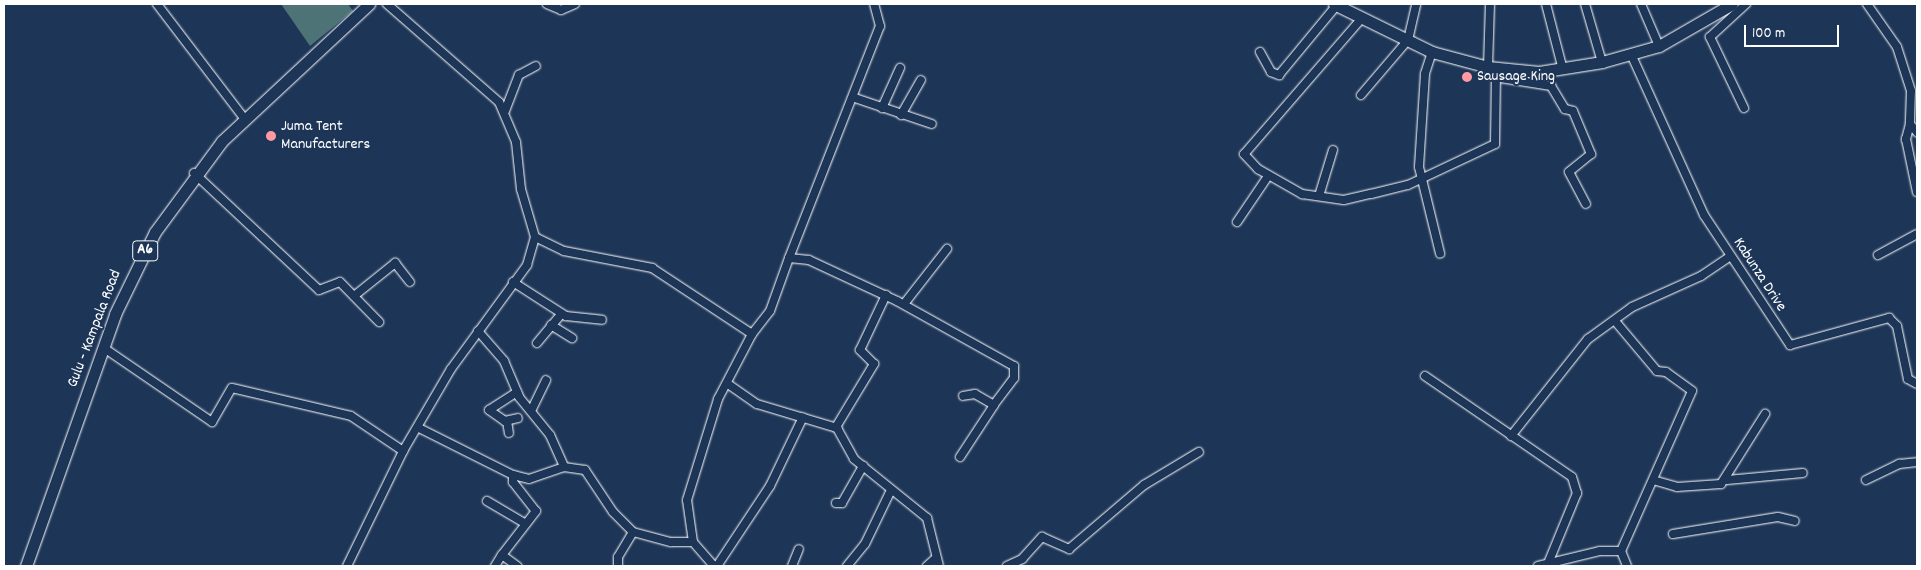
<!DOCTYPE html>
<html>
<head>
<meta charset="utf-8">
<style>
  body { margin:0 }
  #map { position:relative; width:1921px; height:570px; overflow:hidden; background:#1d3557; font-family:Dekko,sans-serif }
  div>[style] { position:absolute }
  .green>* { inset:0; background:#4d7377 }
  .roads { filter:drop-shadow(0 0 1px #fff) drop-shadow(0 0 1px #fff) }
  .minor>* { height:8px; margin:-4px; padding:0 4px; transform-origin:4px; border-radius:4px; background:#1d3557 }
  .primary>* { height:11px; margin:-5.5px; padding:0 5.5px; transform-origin:5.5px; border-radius:5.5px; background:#1d3557 }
  .dots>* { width:14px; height:14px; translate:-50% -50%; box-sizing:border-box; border:2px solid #1d3557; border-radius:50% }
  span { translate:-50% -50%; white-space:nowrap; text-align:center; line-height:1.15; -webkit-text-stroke:4px #1d3557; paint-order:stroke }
  .shield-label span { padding:1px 4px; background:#1d3557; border:1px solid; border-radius:4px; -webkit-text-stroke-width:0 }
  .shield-label { font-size:15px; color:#fff; font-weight:700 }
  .poi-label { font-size:16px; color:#fff }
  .left { translate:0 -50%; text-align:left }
  .street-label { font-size:16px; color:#fff }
  .frame { position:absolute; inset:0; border:5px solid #fff; pointer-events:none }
  .scale { position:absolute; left:1744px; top:25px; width:95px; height:22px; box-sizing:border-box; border:2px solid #fff; border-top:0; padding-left:6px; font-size:15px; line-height:18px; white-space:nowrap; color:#fff; -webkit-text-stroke:4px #1d3557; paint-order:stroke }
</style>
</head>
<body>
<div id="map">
  <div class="green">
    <div style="clip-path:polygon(281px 4px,348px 4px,353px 11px,310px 46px)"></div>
  </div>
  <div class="roads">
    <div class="minor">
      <div style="left:157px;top:4px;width:143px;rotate:52.7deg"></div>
      <div style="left:547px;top:4px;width:15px;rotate:23deg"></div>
      <div style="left:561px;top:10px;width:15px;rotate:-23deg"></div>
      <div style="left:1546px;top:4px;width:68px;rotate:75.6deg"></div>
      <div style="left:1585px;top:4px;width:60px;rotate:73.7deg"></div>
      <div style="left:1641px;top:4px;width:46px;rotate:66.8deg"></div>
      <div style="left:1867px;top:4px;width:52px;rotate:55.1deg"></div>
      <div style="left:1897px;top:47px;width:46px;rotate:72.3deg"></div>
      <div style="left:1911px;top:91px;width:33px;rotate:92deg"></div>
      <div style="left:1910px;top:124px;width:11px;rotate:49deg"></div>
      <div style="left:1362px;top:18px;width:180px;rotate:130.9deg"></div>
      <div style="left:1244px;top:154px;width:21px;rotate:47deg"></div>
      <div style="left:1258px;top:169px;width:51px;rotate:29.6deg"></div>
      <div style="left:1302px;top:194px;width:42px;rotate:8.1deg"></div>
      <div style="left:1344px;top:200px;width:28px;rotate:-13deg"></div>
      <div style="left:1371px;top:194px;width:38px;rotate:-14deg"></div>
      <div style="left:1408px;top:185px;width:96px;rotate:-25.2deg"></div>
      <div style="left:1495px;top:144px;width:76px;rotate:-89.2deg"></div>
      <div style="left:1260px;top:52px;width:23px;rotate:61deg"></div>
      <div style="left:1271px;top:72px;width:9px;rotate:21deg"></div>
      <div style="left:1279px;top:75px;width:91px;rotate:-50.4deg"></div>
      <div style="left:1432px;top:52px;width:23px;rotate:108deg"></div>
      <div style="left:1425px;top:74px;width:93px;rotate:93.7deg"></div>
      <div style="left:1419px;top:167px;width:89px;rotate:76.3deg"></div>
      <div style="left:1631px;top:54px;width:177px;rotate:65.6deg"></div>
      <div style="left:1704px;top:215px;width:156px;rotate:56.5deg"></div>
      <div style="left:1790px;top:345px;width:103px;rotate:-15.3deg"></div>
      <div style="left:1889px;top:318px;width:11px;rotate:45deg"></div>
      <div style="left:1897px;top:326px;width:54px;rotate:78.3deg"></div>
      <div style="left:1908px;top:379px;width:10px;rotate:29deg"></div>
      <div style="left:1488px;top:67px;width:63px;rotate:-88.2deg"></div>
      <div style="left:1494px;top:77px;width:58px;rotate:9deg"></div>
      <div style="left:1551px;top:86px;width:27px;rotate:59deg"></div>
      <div style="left:1565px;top:109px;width:8px;rotate:14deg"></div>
      <div style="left:1573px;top:111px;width:47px;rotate:67.3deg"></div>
      <div style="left:1591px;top:154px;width:28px;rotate:141deg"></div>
      <div style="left:1569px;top:172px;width:36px;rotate:62deg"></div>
      <div style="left:1361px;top:95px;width:72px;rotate:-49.5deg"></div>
      <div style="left:1408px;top:40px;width:37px;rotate:-77deg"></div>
      <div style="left:855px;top:98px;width:81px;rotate:18.7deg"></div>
      <div style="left:882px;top:108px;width:44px;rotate:-65.8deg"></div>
      <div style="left:1744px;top:108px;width:79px;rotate:-115.6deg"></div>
      <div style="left:1710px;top:37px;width:49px;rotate:-42.5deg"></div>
      <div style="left:505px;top:111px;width:39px;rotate:-69deg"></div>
      <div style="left:519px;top:75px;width:19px;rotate:-28deg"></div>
      <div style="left:901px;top:115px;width:40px;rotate:-60.3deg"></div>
      <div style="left:1910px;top:124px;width:16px;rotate:105deg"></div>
      <div style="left:1906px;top:139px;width:54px;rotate:78.3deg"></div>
      <div style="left:194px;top:173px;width:171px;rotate:43.1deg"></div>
      <div style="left:319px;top:290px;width:22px;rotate:-21deg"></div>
      <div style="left:340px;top:282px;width:56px;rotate:45.7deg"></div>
      <div style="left:1319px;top:196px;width:48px;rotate:-73.1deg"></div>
      <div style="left:1237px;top:222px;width:55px;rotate:-56deg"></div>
      <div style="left:535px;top:237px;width:32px;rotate:26deg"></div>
      <div style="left:564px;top:251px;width:90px;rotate:10.9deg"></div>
      <div style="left:652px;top:268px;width:120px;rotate:33.4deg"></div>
      <div style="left:1878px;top:255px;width:44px;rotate:-28.3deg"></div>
      <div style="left:789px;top:258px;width:249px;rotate:-68.6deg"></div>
      <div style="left:880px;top:26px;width:23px;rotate:-105deg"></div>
      <div style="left:513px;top:282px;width:63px;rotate:32.7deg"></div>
      <div style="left:566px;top:316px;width:36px;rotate:6deg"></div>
      <div style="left:354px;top:296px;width:53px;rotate:-38.8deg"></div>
      <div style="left:395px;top:263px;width:24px;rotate:52deg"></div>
      <div style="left:904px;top:304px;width:70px;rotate:-52deg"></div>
      <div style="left:1615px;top:321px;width:65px;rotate:50deg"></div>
      <div style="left:1657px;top:371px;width:9px;rotate:6deg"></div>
      <div style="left:1666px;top:372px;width:32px;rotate:36deg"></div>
      <div style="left:1692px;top:391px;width:175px;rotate:113.9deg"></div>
      <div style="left:551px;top:325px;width:25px;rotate:32deg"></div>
      <div style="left:478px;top:331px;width:40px;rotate:49deg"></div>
      <div style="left:504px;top:361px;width:39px;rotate:67deg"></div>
      <div style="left:519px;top:397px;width:49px;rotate:50.8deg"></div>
      <div style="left:550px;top:435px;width:35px;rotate:66deg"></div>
      <div style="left:537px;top:343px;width:38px;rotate:-50deg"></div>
      <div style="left:104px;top:348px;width:131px;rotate:34.4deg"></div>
      <div style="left:212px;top:422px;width:39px;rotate:-60deg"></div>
      <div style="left:232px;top:388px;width:122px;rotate:13.2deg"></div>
      <div style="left:351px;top:416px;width:63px;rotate:33.9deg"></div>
      <div style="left:1425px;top:376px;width:178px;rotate:34.5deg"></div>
      <div style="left:1572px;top:477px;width:17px;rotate:73deg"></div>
      <div style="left:1577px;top:493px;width:74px;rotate:112.4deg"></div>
      <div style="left:728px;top:384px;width:35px;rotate:35deg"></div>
      <div style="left:757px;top:404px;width:84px;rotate:16.7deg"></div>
      <div style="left:837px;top:428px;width:35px;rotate:61deg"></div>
      <div style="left:854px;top:459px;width:94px;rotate:38.9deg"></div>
      <div style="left:927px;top:518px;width:49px;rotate:76deg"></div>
      <div style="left:517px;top:392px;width:33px;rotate:147deg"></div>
      <div style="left:489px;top:410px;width:19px;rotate:35deg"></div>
      <div style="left:505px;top:421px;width:13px;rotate:-13deg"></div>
      <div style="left:532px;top:409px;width:32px;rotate:-64deg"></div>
      <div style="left:507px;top:421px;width:12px;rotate:81deg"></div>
      <div style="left:836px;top:427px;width:74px;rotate:-58.9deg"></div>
      <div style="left:874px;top:364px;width:20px;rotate:-135deg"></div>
      <div style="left:860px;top:350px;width:61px;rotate:-64.7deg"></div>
      <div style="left:419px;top:428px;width:105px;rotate:26.6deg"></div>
      <div style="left:513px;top:475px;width:16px;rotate:14deg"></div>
      <div style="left:529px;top:479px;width:37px;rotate:-19deg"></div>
      <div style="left:564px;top:467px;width:21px;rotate:8deg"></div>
      <div style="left:585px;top:470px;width:50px;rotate:56.3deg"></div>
      <div style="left:613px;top:512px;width:28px;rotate:45deg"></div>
      <div style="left:633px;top:532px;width:39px;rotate:15deg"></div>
      <div style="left:671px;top:542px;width:22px"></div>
      <div style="left:693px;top:542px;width:32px;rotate:49deg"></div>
      <div style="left:1511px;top:436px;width:124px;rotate:-51.6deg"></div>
      <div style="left:1588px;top:339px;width:54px;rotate:-36deg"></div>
      <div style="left:1632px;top:307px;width:76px;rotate:-24.2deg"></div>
      <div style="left:1701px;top:276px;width:34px;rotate:-34deg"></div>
      <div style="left:960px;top:457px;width:62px;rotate:-56.8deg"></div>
      <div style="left:513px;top:475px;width:7px;rotate:90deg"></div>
      <div style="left:513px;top:482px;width:37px;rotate:52deg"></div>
      <div style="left:536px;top:511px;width:56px;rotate:127.7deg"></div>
      <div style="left:502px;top:555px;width:19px;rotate:36deg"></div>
      <div style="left:1653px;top:480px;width:25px;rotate:16deg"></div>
      <div style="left:1677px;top:487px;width:44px;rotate:-3.9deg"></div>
      <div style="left:1721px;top:484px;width:83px;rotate:-57.8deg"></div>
      <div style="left:1727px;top:480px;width:76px;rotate:-5.3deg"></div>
      <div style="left:1866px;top:480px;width:37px;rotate:-26deg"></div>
      <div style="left:1899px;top:464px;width:18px;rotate:-6deg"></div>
      <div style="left:487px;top:501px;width:45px;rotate:30.5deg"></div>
      <div style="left:836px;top:503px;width:6px"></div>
      <div style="left:842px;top:503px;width:43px;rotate:-60.4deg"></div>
      <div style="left:1673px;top:534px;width:106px;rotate:-9.2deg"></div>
      <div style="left:1778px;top:517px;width:17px;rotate:13deg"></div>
      <div style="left:693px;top:542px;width:42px;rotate:-98.1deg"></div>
      <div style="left:687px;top:500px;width:106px;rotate:-72.9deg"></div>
      <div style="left:718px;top:399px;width:73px;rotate:-62.4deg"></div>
      <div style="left:752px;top:334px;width:29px;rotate:-52deg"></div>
      <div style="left:770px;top:311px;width:56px;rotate:-70.3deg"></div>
      <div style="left:789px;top:258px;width:20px;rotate:6deg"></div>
      <div style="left:809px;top:260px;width:97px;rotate:25deg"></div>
      <div style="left:897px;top:301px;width:134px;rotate:29.1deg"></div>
      <div style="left:1014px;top:366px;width:12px;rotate:90deg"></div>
      <div style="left:1014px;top:378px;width:34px;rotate:127deg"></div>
      <div style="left:994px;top:405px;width:22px;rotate:-150deg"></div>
      <div style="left:975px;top:394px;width:12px;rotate:171deg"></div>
      <div style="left:1621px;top:551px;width:16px;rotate:68deg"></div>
      <div style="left:347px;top:566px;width:128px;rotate:-64deg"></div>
      <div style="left:403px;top:451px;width:95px;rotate:-59.7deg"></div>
      <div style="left:451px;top:369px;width:129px;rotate:-53.8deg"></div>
      <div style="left:527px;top:265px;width:29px;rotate:-74deg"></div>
      <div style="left:535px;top:237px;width:50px;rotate:-106.3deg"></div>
      <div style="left:521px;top:189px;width:47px;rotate:-96.1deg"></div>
      <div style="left:516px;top:142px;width:43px;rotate:-113deg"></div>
      <div style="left:499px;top:102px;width:149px;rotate:-138.8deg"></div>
      <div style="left:495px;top:566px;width:13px;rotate:-58deg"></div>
      <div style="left:618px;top:566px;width:9px;rotate:-90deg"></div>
      <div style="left:618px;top:557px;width:29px;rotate:-59deg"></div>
      <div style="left:717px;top:566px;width:96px;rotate:-56.5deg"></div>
      <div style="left:770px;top:486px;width:76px;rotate:-64.4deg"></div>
      <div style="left:792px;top:566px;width:18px;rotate:-68deg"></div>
      <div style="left:847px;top:566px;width:28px;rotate:-51deg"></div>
      <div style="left:865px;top:544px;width:60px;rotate:-64.3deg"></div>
      <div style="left:927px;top:566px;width:12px;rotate:-42deg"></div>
      <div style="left:1007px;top:566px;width:17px;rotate:-25deg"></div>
      <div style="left:1022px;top:559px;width:30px;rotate:-48deg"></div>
      <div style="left:1042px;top:537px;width:30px;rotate:24deg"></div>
      <div style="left:1069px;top:549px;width:99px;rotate:-40.5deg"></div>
      <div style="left:1144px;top:485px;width:64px;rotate:-31deg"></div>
      <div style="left:1538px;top:566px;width:64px;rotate:-13.6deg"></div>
      <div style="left:1600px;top:551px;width:21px"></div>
    </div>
    <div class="primary">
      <div style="left:1334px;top:4px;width:109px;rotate:26.1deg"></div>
      <div style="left:1432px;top:52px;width:58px;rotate:15deg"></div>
      <div style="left:1488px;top:67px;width:51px;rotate:5.6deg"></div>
      <div style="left:1539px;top:72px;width:64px;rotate:-9deg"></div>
      <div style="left:1602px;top:62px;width:59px;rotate:-15.7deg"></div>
      <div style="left:1659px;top:46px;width:84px;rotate:-29.9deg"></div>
      <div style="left:26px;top:566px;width:267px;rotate:-70.5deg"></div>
      <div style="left:115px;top:314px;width:91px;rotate:-64deg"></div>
      <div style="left:155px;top:232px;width:113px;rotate:-53.6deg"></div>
      <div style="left:222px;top:141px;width:201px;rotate:-43deg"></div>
    </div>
  </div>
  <div class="dots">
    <div style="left:1467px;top:77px;background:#ff9aa2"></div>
    <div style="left:271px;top:136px;background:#ff9aa2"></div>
  </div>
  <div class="shield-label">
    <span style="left:145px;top:251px">A6</span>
  </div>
  <div class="poi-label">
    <span class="left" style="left:1477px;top:77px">Sausage King</span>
    <span class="left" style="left:281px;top:136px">Juma Tent<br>Manufacturers</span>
  </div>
  <div class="street-label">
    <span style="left:1759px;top:275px;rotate:57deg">Kabunza Drive</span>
    <span style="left:95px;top:329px;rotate:-69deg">Gulu - Kampala Road</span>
  </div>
  <div class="frame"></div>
  <div class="scale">100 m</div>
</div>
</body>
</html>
